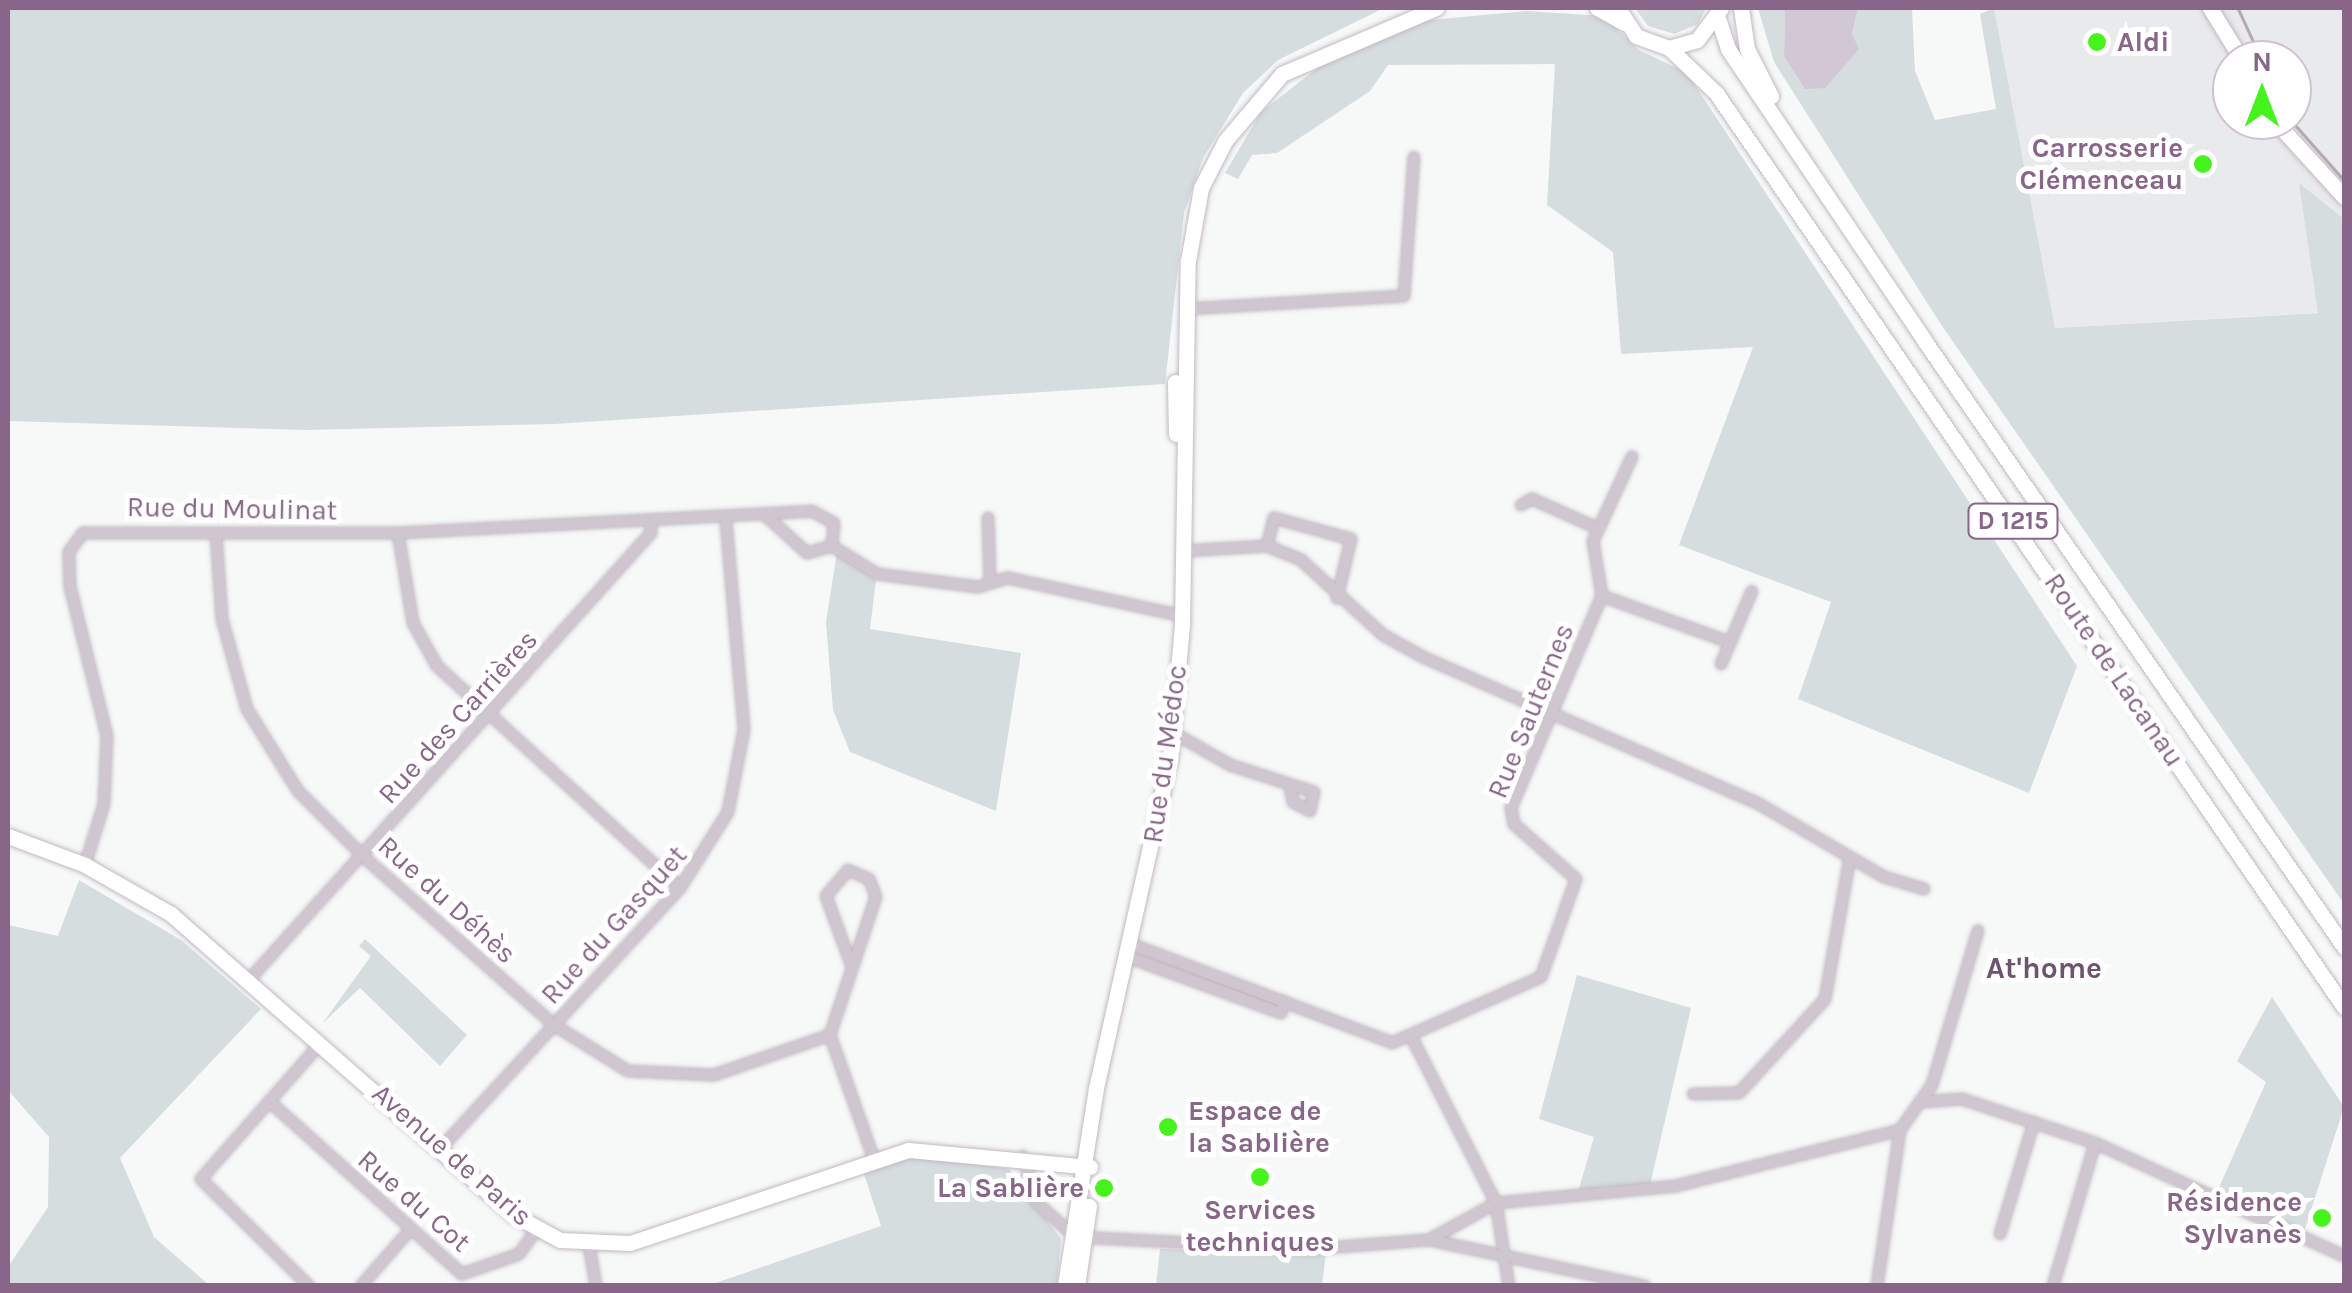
<!DOCTYPE html>
<html>
<head>
<meta charset="utf-8">
<style>
  body { margin:0 }
  #map { position:relative; width:2352px; height:1293px; overflow:hidden; background:#f6f9f8; font-family:Karla,sans-serif }
  div>[style] { position:absolute }
  .built>* { inset:0; background:#e9eaeb }
  .green>* { inset:0; background:#d5ddde }
  .water>* { inset:0; background:#d2c7d4 }
  .roads { filter:drop-shadow(0 0 2px #c3b8c3) drop-shadow(0 0 2px #c3b8c3) }
  .street>* { height:10px; margin:-5px; padding:0 5px; transform-origin:5px; border-radius:5px; background:#cfc6cf }
  .secondary>* { height:15px; margin:-7.5px; padding:0 7.5px; transform-origin:7.5px; border-radius:7.5px; background:#fff }
  .primary>* { height:15px; margin:-7.5px; padding:0 7.5px; transform-origin:7.5px; border-radius:7.5px; background:#fff }
  .tram>* { height:2.5px; margin:-1.25px; padding:0 1.25px; transform-origin:1.25px; border-radius:1.25px; background:#b5a8b5 }
  .dots>* { width:28px; height:28px; translate:-50% -50%; box-sizing:border-box; border:5px solid #fff; border-radius:50% }
  span { translate:-50% -50%; white-space:nowrap; text-align:center; line-height:1.15; -webkit-text-stroke:10px #fff; paint-order:stroke }
  .shield-label span { padding:2px 8px; background:#fff; border:2px solid; border-radius:8px; -webkit-text-stroke-width:0 }
  .shield-label { font-size:25px; color:#8a658a; font-weight:700 }
  .poi-label { font-size:28px; color:#8a658a; font-weight:700 }
  .left { translate:0 -50%; text-align:left }
  .right { translate:-100% -50%; text-align:right }
  .street-label { font-size:28px; color:#8a658a }
  .neighbourhood-label { font-size:30px; color:#6e546e; font-weight:700 }
  .frame { position:absolute; inset:0; border:10px solid #8a658a; pointer-events:none }
  .north { position:absolute; left:2212px; top:40px; width:100px; height:100px; box-sizing:border-box; background:#fff; border:2px solid #d0c1d0; border-radius:50%; rotate:0deg; font-size:28px; font-weight:700; line-height:40px; text-align:center; color:#8a658a }
  .north::after { content:''; display:block; margin:auto; width:35px; height:45px; background:#47f31d; clip-path:polygon(50% 0,100% 100%,50% 72%,0 100%) }
</style>
</head>
<body>
<div id="map">
  <div class="built">
    <div style="clip-path:polygon(evenodd,1994px 8px,2344px 8px,2344px 311px,2055px 328px,1994px 8px,2232px 60px,2292px 60px,2292px 120px,2232px 120px,2232px 60px)"></div>
  </div>
  <div class="green">
    <div style="clip-path:polygon(8px 8px,1384px 8px,1278px 60px,1243px 93px,1203px 158px,1184px 213px,1165px 384px,554px 424px,306px 430px,8px 421px)"></div>
    <div style="clip-path:polygon(1635px 8px,1706px 8px,1698px 24px,1674px 34px,1648px 26px)"></div>
    <div style="clip-path:polygon(1758px 8px,1785px 8px,1784px 56px,1852px 34px,1858px 8px,1912px 8px,1915px 71px,1935px 120px,1996px 109px,1980px 14px,1994px 8px,2055px 328px,2318px 313px,2299px 183px,2344px 219px,2344px 904px,1940px 323px,1774px 62px)"></div>
    <div style="clip-path:polygon(1527px 11px,1603px 16px,1639px 50px,1687px 73px,2077px 666px,2029px 793px,1798px 699px,1831px 602px,1679px 545px,1753px 347px,1621px 354px,1613px 252px,1547px 205px,1555px 64px,1388px 65px,1370px 91px,1277px 153px,1252px 155px,1238px 179px,1225px 173px,1261px 112px,1325px 62px,1420px 21px)"></div>
    <div style="clip-path:polygon(837px 552px,876px 580px,870px 629px,1021px 653px,996px 811px,850px 752px,833px 710px,826px 622px)"></div>
    <div style="clip-path:polygon(79px 880px,181px 940px,261px 1009px,120px 1158px,154px 1237px,209px 1285px,8px 1285px,8px 1267px,48px 1207px,49px 1137px,8px 1090px,8px 925px,58px 936px)"></div>
    <div style="clip-path:polygon(365px 939px,467px 1035px,440px 1066px,360px 988px,322px 1024px,371px 956px,359px 946px)"></div>
    <div style="clip-path:polygon(1577px 975px,1691px 1008px,1650px 1185px,1578px 1192px,1594px 1137px,1539px 1119px)"></div>
    <div style="clip-path:polygon(2272px 997px,2344px 1107px,2304px 1232px,2216px 1194px,2266px 1082px,2237px 1061px)"></div>
    <div style="clip-path:polygon(913px 1156px,1009px 1169px,1061px 1239px,1057px 1285px,707px 1286px,881px 1226px,863px 1171px)"></div>
    <div style="clip-path:polygon(1160px 1249px,1326px 1253px,1322px 1285px,1156px 1286px)"></div>
  </div>
  <div class="water">
    <div style="clip-path:polygon(1785px 8px,1858px 8px,1852px 34px,1859px 49px,1825px 88px,1805px 89px,1784px 56px)"></div>
  </div>
  <div class="roads">
    <div class="street">
      <div style="left:1186px;top:309px;width:218px;rotate:-3.4deg"></div>
      <div style="left:1404px;top:296px;width:139px;rotate:-85.9deg"></div>
      <div style="left:1521px;top:505px;width:13px;rotate:-29deg"></div>
      <div style="left:1532px;top:499px;width:71px;rotate:24deg"></div>
      <div style="left:988px;top:518px;width:64px;rotate:88.2deg"></div>
      <div style="left:216px;top:533px;width:86px;rotate:86deg"></div>
      <div style="left:222px;top:619px;width:93px;rotate:74.5deg"></div>
      <div style="left:247px;top:709px;width:97px;rotate:58.1deg"></div>
      <div style="left:298px;top:791px;width:93px;rotate:45deg"></div>
      <div style="left:364px;top:857px;width:254px;rotate:41.5deg"></div>
      <div style="left:554px;top:1025px;width:87px;rotate:31.9deg"></div>
      <div style="left:628px;top:1071px;width:86px;rotate:2.7deg"></div>
      <div style="left:714px;top:1075px;width:123px;rotate:-19deg"></div>
      <div style="left:830px;top:1035px;width:132px;rotate:70.5deg"></div>
      <div style="left:398px;top:533px;width:91px;rotate:80.5deg"></div>
      <div style="left:413px;top:623px;width:49px;rotate:60.8deg"></div>
      <div style="left:437px;top:666px;width:329px;rotate:42.4deg"></div>
      <div style="left:832px;top:546px;width:53px;rotate:31.9deg"></div>
      <div style="left:877px;top:574px;width:102px;rotate:7.3deg"></div>
      <div style="left:978px;top:587px;width:31px;rotate:-17deg"></div>
      <div style="left:1008px;top:578px;width:178px;rotate:12.3deg"></div>
      <div style="left:1267px;top:546px;width:29px;rotate:-76deg"></div>
      <div style="left:1274px;top:518px;width:80px;rotate:15.3deg"></div>
      <div style="left:1351px;top:539px;width:61px;rotate:103.3deg"></div>
      <div style="left:1183px;top:551px;width:84px;rotate:-3.4deg"></div>
      <div style="left:1267px;top:546px;width:37px;rotate:22deg"></div>
      <div style="left:1301px;top:560px;width:111px;rotate:42.4deg"></div>
      <div style="left:1383px;top:635px;width:48px;rotate:28.7deg"></div>
      <div style="left:1425px;top:658px;width:365px;rotate:23.6deg"></div>
      <div style="left:1759px;top:804px;width:145px;rotate:30.3deg"></div>
      <div style="left:1884px;top:877px;width:42px;rotate:16.7deg"></div>
      <div style="left:1602px;top:596px;width:135px;rotate:19.9deg"></div>
      <div style="left:1721px;top:664px;width:79px;rotate:-67deg"></div>
      <div style="left:1172px;top:732px;width:67px;rotate:29.6deg"></div>
      <div style="left:1230px;top:765px;width:88px;rotate:17.8deg"></div>
      <div style="left:1314px;top:792px;width:19px;rotate:102deg"></div>
      <div style="left:1310px;top:811px;width:19px;rotate:-152deg"></div>
      <div style="left:1293px;top:802px;width:15px;rotate:-101deg"></div>
      <div style="left:85px;top:865px;width:64px;rotate:-72.7deg"></div>
      <div style="left:104px;top:804px;width:68px;rotate:-87.5deg"></div>
      <div style="left:107px;top:736px;width:154px;rotate:-103.9deg"></div>
      <div style="left:70px;top:587px;width:35px;rotate:-92deg"></div>
      <div style="left:69px;top:552px;width:24px;rotate:-54deg"></div>
      <div style="left:83px;top:533px;width:315px"></div>
      <div style="left:398px;top:533px;width:415px;rotate:-3deg"></div>
      <div style="left:812px;top:511px;width:25px;rotate:29deg"></div>
      <div style="left:834px;top:523px;width:23px;rotate:95deg"></div>
      <div style="left:832px;top:546px;width:26px;rotate:164deg"></div>
      <div style="left:807px;top:553px;width:58px;rotate:-137.8deg"></div>
      <div style="left:1128px;top:943px;width:282px;rotate:20.7deg"></div>
      <div style="left:1392px;top:1043px;width:163px;rotate:-23.9deg"></div>
      <div style="left:1541px;top:977px;width:104px;rotate:-70.3deg"></div>
      <div style="left:1576px;top:879px;width:83px;rotate:-138.4deg"></div>
      <div style="left:1514px;top:824px;width:16px;rotate:-101deg"></div>
      <div style="left:1511px;top:808px;width:231px;rotate:-66.8deg"></div>
      <div style="left:1602px;top:596px;width:56px;rotate:-99.3deg"></div>
      <div style="left:1593px;top:541px;width:93px;rotate:-65.1deg"></div>
      <div style="left:1125px;top:956px;width:166px;rotate:20.1deg"></div>
      <div style="left:1281px;top:1013px;width:12px;rotate:-76deg"></div>
      <div style="left:248px;top:981px;width:603px;rotate:-48.03deg"></div>
      <div style="left:651px;top:533px;width:11px;rotate:-90deg"></div>
      <div style="left:830px;top:1035px;width:145px;rotate:-71.6deg"></div>
      <div style="left:876px;top:897px;width:19px;rotate:-111deg"></div>
      <div style="left:869px;top:879px;width:23px;rotate:-157deg"></div>
      <div style="left:848px;top:870px;width:34px;rotate:130deg"></div>
      <div style="left:826px;top:896px;width:72px;rotate:69.8deg"></div>
      <div style="left:1413px;top:1040px;width:183px;rotate:63deg"></div>
      <div style="left:1496px;top:1203px;width:84px;rotate:81.1deg"></div>
      <div style="left:1693px;top:1094px;width:46px;rotate:-1.2deg"></div>
      <div style="left:1739px;top:1093px;width:127px;rotate:-47.5deg"></div>
      <div style="left:1825px;top:999px;width:144px;rotate:-80deg"></div>
      <div style="left:269px;top:1101px;width:259px;rotate:41.9deg"></div>
      <div style="left:462px;top:1274px;width:60px;rotate:-19.3deg"></div>
      <div style="left:519px;top:1254px;width:31px;rotate:-54deg"></div>
      <div style="left:1921px;top:1102px;width:41px;rotate:-4.2deg"></div>
      <div style="left:1962px;top:1099px;width:140px;rotate:18.3deg"></div>
      <div style="left:2095px;top:1143px;width:273px;rotate:24.4deg"></div>
      <div style="left:442px;top:1147px;width:352px;rotate:-47.4deg"></div>
      <div style="left:680px;top:888px;width:90px;rotate:-57.7deg"></div>
      <div style="left:728px;top:812px;width:84px;rotate:-79deg"></div>
      <div style="left:744px;top:730px;width:213px;rotate:-94.9deg"></div>
      <div style="left:1023px;top:1156px;width:48px;rotate:74.2deg"></div>
      <div style="left:1036px;top:1202px;width:52px;rotate:41.9deg"></div>
      <div style="left:1075px;top:1237px;width:236px;rotate:2.9deg"></div>
      <div style="left:1311px;top:1249px;width:118px;rotate:-4.4deg"></div>
      <div style="left:1429px;top:1240px;width:77px;rotate:-28.9deg"></div>
      <div style="left:1496px;top:1203px;width:181px;rotate:-5.4deg"></div>
      <div style="left:1676px;top:1186px;width:231px;rotate:-14deg"></div>
      <div style="left:2000px;top:1234px;width:117px;rotate:-73.1deg"></div>
      <div style="left:1430px;top:1240px;width:220px;rotate:12.1deg"></div>
      <div style="left:589px;top:1245px;width:42px;rotate:80.3deg"></div>
      <div style="left:309px;top:1286px;width:152px;rotate:-135.3deg"></div>
      <div style="left:201px;top:1179px;width:181px;rotate:-48.6deg"></div>
      <div style="left:361px;top:1286px;width:74px;rotate:-48.8deg"></div>
      <div style="left:1877px;top:1286px;width:158px;rotate:-81.6deg"></div>
      <div style="left:1900px;top:1130px;width:55px;rotate:-54.6deg"></div>
      <div style="left:1932px;top:1085px;width:161px;rotate:-73.4deg"></div>
      <div style="left:2053px;top:1286px;width:149px;rotate:-73.6deg"></div>
    </div>
    <div class="secondary">
      <div style="left:1597px;top:8px;width:31px;rotate:29deg"></div>
      <div style="left:2210px;top:8px;width:61px;rotate:58.4deg"></div>
      <div style="left:2274px;top:120px;width:104px;rotate:47.7deg"></div>
      <div style="left:1175px;top:382px;width:52px;rotate:88.9deg"></div>
      <div style="left:8px;top:836px;width:82px;rotate:20.6deg"></div>
      <div style="left:85px;top:865px;width:99px;rotate:29.7deg"></div>
      <div style="left:171px;top:914px;width:456px;rotate:41.3deg"></div>
      <div style="left:514px;top:1215px;width:52px;rotate:28.5deg"></div>
      <div style="left:560px;top:1240px;width:70px;rotate:2.5deg"></div>
      <div style="left:630px;top:1243px;width:293px;rotate:-18.5deg"></div>
      <div style="left:908px;top:1150px;width:183px;rotate:5.3deg"></div>
      <div style="left:1065px;top:1286px;width:200px;rotate:-81.1deg"></div>
      <div style="left:1096px;top:1088px;width:339px;rotate:-77.4deg"></div>
      <div style="left:1170px;top:757px;width:133px;rotate:-84.8deg"></div>
      <div style="left:1182px;top:625px;width:364px;rotate:-89.1deg"></div>
      <div style="left:1188px;top:261px;width:74px;rotate:-79.9deg"></div>
      <div style="left:1201px;top:188px;width:53px;rotate:-62.9deg"></div>
      <div style="left:1225px;top:141px;width:88px;rotate:-49.6deg"></div>
      <div style="left:1282px;top:74px;width:168px;rotate:-23.2deg"></div>
      <div style="left:1077px;top:1286px;width:81px;rotate:-81.5deg"></div>
    </div>
    <div class="primary">
      <div style="left:1618px;top:8px;width:33px;rotate:57deg"></div>
      <div style="left:1636px;top:36px;width:35px;rotate:20deg"></div>
      <div style="left:1669px;top:48px;width:29px;rotate:-16deg"></div>
      <div style="left:1697px;top:40px;width:40px;rotate:-53deg"></div>
      <div style="left:1741px;top:8px;width:41px;rotate:81.7deg"></div>
      <div style="left:1747px;top:49px;width:53px;rotate:62.9deg"></div>
      <div style="left:1718px;top:18px;width:33px;rotate:72deg"></div>
      <div style="left:1728px;top:49px;width:354px;rotate:56deg"></div>
      <div style="left:1926px;top:343px;width:735px;rotate:55.31deg"></div>
      <div style="left:1669px;top:48px;width:65px;rotate:43.8deg"></div>
      <div style="left:1716px;top:93px;width:1109px;rotate:55.51deg"></div>
    </div>
  </div>
  <div class="tram">
    <div style="left:2238px;top:8px;width:57px;rotate:65.2deg"></div>
    <div style="left:2291px;top:120px;width:80px;rotate:48.5deg"></div>
  </div>
  <div class="dots">
    <div style="left:2097px;top:42px;background:#47f31d"></div>
    <div style="left:2203px;top:164px;background:#47f31d"></div>
    <div style="left:1168px;top:1127px;background:#47f31d"></div>
    <div style="left:1260px;top:1177px;background:#47f31d"></div>
    <div style="left:1104px;top:1188px;background:#47f31d"></div>
    <div style="left:2322px;top:1218px;background:#47f31d"></div>
  </div>
  <div class="shield-label">
    <span style="left:2013px;top:521px">D 1215</span>
  </div>
  <div class="poi-label">
    <span class="left" style="left:2117px;top:42px">Aldi</span>
    <span class="right" style="left:2183px;top:164px">Carrosserie<br>Clémenceau</span>
    <span class="left" style="left:1188px;top:1127px">Espace de<br>la Sablière</span>
    <span class="right" style="left:1084px;top:1188px">La Sablière</span>
    <span class="right" style="left:2302px;top:1218px">Résidence<br>Sylvanès</span>
    <span style="left:1260px;top:1226px">Services<br>techniques</span>
  </div>
  <div class="street-label">
    <span style="left:232px;top:509px;rotate:1deg">Rue du Moulinat</span>
    <span style="left:2114px;top:670px;rotate:56deg">Route de Lacanau</span>
    <span style="left:1531px;top:711px;rotate:-68deg">Rue Sauternes</span>
    <span style="left:458px;top:717px;rotate:-48deg">Rue des Carrières</span>
    <span style="left:1165px;top:754px;rotate:-82deg">Rue du Médoc</span>
    <span style="left:447px;top:900px;rotate:42deg">Rue du Déhès</span>
    <span style="left:614px;top:925px;rotate:-48deg">Rue du Gasquet</span>
    <span style="left:452px;top:1155px;rotate:41deg">Avenue de Paris</span>
    <span style="left:414px;top:1201px;rotate:41deg">Rue du Cot</span>
  </div>
  <div class="neighbourhood-label">
    <span style="left:2044px;top:968px">At'home</span>
  </div>
  <div class="frame"></div>
  <div class="north">N</div>
</div>
</body>
</html>
